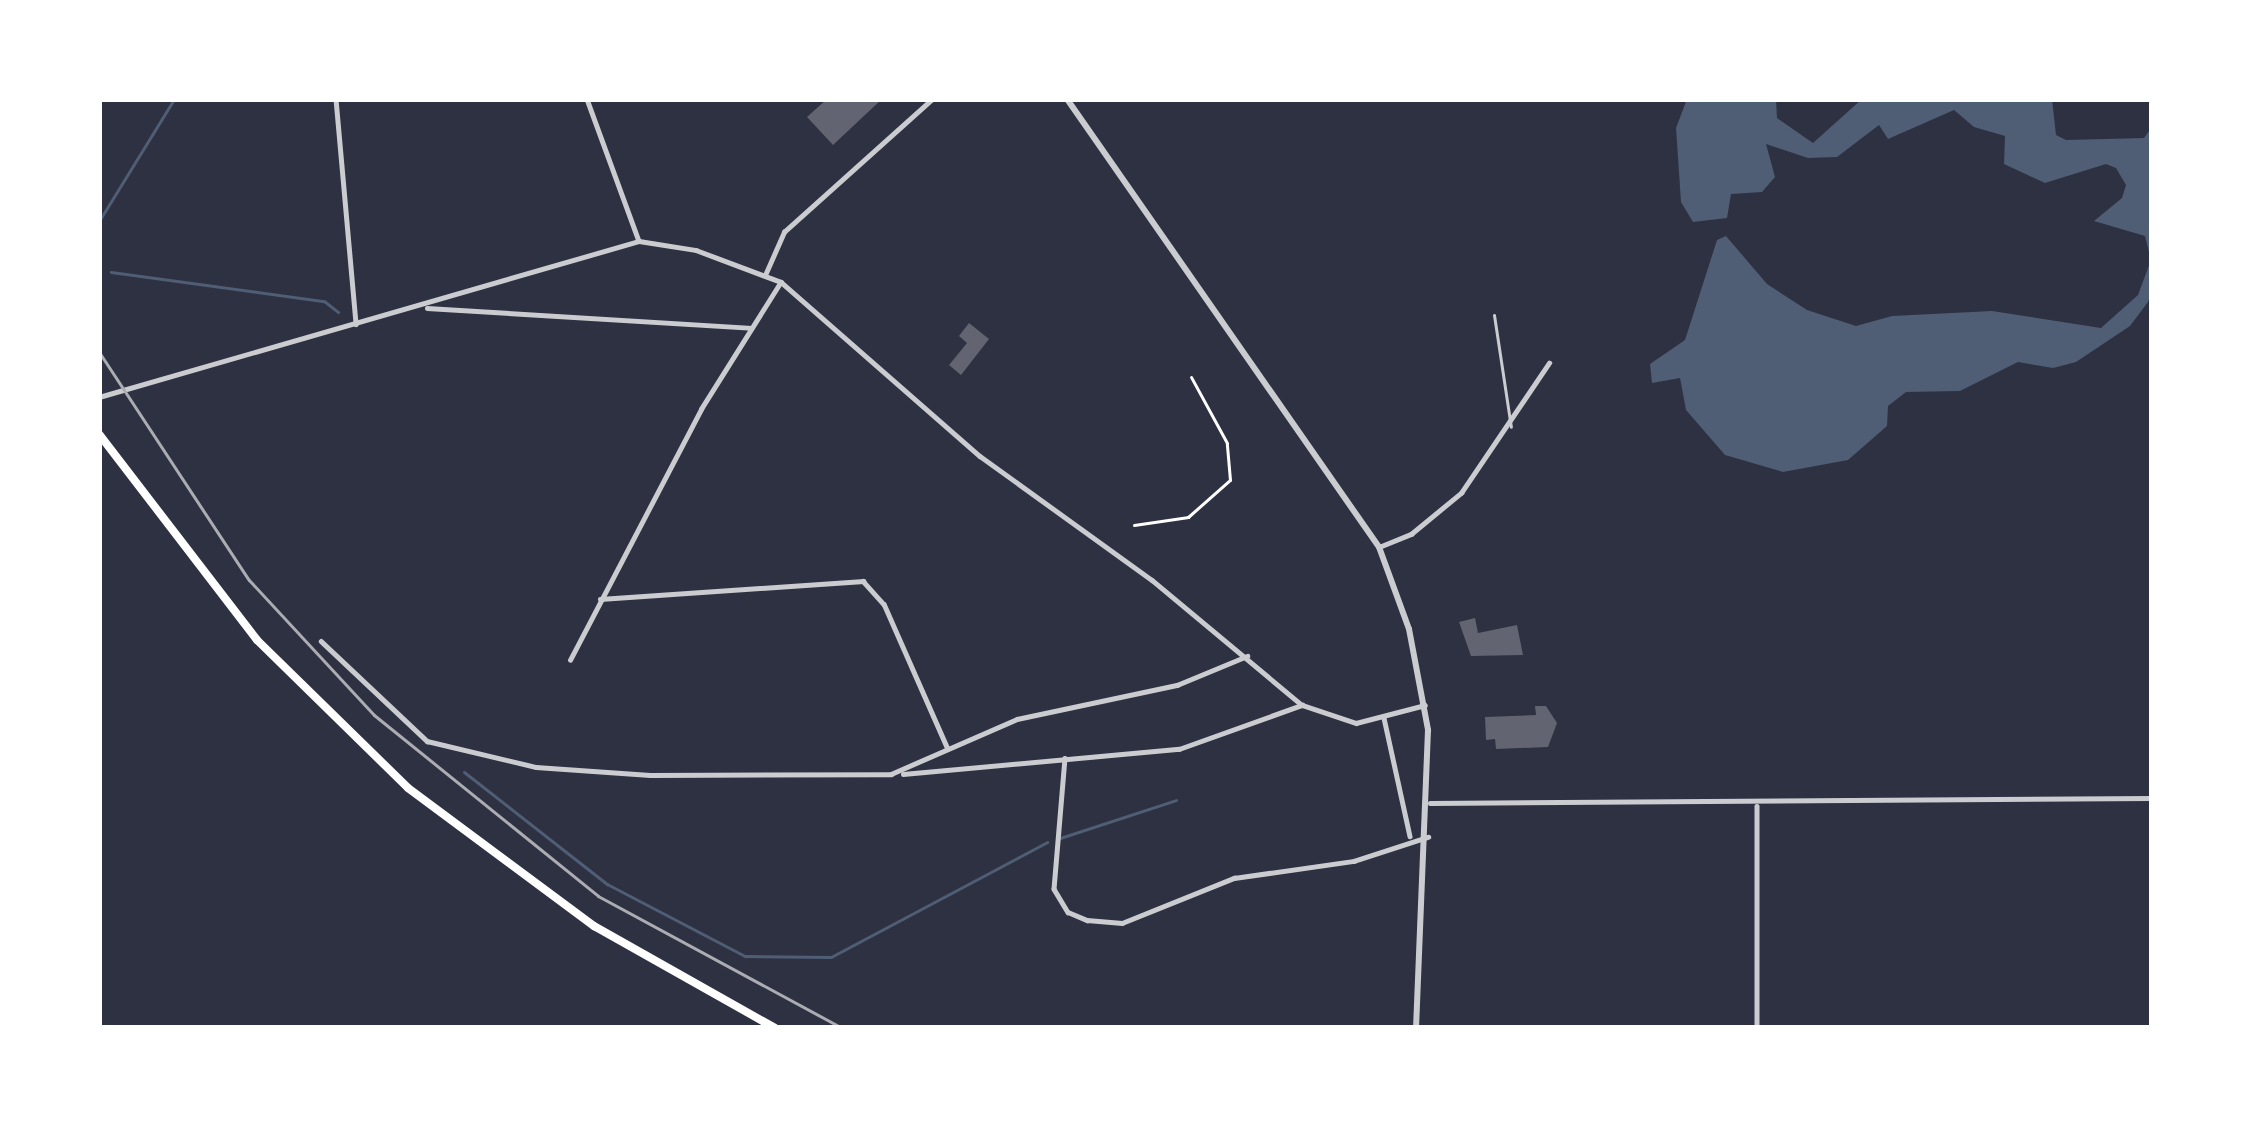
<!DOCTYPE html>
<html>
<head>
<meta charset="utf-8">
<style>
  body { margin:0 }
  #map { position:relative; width:2251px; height:1127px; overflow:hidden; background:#2d3142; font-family:"Playfair Display",serif }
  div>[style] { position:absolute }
  .water>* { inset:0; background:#4f5d75 }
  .stream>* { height:3px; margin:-1.5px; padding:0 1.5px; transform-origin:1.5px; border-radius:1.5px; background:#4f5d75 }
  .building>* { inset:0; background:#626471 }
  .path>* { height:3px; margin:-1.5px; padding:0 1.5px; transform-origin:1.5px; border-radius:1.5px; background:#fff }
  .service>* { height:3px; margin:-1.5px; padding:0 1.5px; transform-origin:1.5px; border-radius:1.5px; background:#caccd0 }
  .minor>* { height:4.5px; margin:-2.25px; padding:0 2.25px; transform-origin:2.25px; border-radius:2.25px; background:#caccd0 }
  .tertiary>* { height:6px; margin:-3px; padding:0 3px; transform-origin:3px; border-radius:3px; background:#caccd0 }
  .secondary>* { height:8px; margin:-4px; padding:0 4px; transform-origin:4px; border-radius:4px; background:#fff }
  .rail>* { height:3px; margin:-1.5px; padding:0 1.5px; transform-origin:1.5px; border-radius:1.5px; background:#abadb3 }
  span { translate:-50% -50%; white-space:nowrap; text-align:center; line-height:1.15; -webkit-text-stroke:9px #fff; paint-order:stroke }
  .frame { position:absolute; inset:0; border:102px solid #fff; pointer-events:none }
</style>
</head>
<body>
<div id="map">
  <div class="water">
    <div style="clip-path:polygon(1687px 99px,1776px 99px,1777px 118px,1813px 143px,1862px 99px,2052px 99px,2056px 135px,2066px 140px,2144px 138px,2152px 127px,2152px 290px,2148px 302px,2130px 326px,2076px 362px,2053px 368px,2018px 362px,1960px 391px,1906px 392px,1888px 406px,1887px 426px,1848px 460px,1783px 472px,1725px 455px,1686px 410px,1680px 378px,1652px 383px,1650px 364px,1685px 340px,1717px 240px,1726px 236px,1767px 284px,1807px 310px,1856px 326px,1892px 316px,1992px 311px,2101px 328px,2138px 295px,2151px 260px,2145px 236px,2094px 221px,2122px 198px,2126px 185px,2116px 168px,2106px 164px,2045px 183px,2004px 164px,2005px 136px,1974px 127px,1954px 110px,1888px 139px,1879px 125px,1837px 157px,1808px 158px,1766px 144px,1775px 177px,1762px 192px,1731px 194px,1727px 218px,1693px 222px,1681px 202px,1676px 128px)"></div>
  </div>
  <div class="stream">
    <div style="left:99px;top:221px;width:143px;rotate:-58.4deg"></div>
    <div style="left:111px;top:272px;width:215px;rotate:7.8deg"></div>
    <div style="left:324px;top:301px;width:18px;rotate:38deg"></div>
    <div style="left:464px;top:772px;width:182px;rotate:38.1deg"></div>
    <div style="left:607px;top:884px;width:156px;rotate:27.6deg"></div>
    <div style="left:745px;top:956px;width:86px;rotate:0.7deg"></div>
    <div style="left:831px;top:957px;width:245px;rotate:-28deg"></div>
    <div style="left:1060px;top:838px;width:122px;rotate:-18.1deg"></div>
  </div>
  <div class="building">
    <div style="clip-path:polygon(827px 99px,882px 99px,833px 145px,807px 117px)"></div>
    <div style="clip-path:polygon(969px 323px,989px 339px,961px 375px,949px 365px,967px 343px,959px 336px)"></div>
    <div style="clip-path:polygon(1475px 618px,1478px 633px,1517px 625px,1523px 655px,1471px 656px,1459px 622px)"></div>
    <div style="clip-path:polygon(1535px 706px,1546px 706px,1557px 723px,1548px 747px,1496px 749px,1495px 739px,1486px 740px,1485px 717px,1536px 715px)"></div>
  </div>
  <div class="path">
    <div style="left:1134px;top:525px;width:55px;rotate:-8.4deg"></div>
    <div style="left:1188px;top:517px;width:56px;rotate:-41.4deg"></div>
    <div style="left:1230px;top:480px;width:37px;rotate:-95deg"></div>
    <div style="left:1227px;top:443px;width:75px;rotate:-118.6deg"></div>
  </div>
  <div class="service">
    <div style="left:1494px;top:315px;width:113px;rotate:81.4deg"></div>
  </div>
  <div class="minor">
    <div style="left:336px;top:99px;width:226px;rotate:84.9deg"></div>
    <div style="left:587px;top:99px;width:151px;rotate:69.9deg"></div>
    <div style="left:766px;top:273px;width:45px;rotate:-66.3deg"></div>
    <div style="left:784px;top:232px;width:199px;rotate:-41.9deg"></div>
    <div style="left:427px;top:308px;width:325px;rotate:3.5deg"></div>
    <div style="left:99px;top:397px;width:562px;rotate:-16.11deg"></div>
    <div style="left:639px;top:241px;width:58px;rotate:9deg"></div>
    <div style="left:696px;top:250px;width:91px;rotate:20.6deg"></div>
    <div style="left:781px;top:282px;width:264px;rotate:41.2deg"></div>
    <div style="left:980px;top:456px;width:212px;rotate:35.8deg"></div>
    <div style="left:1152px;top:580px;width:195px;rotate:39.8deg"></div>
    <div style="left:1302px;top:705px;width:57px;rotate:18.4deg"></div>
    <div style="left:1356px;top:723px;width:71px;rotate:-14.6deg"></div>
    <div style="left:1379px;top:547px;width:35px;rotate:-22deg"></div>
    <div style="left:1411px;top:534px;width:65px;rotate:-39.4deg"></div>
    <div style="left:1461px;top:493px;width:157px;rotate:-55.9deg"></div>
    <div style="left:600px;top:599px;width:264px;rotate:-3.9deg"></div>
    <div style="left:863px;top:581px;width:31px;rotate:48deg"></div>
    <div style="left:884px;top:604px;width:158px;rotate:66.2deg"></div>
    <div style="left:321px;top:641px;width:146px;rotate:43.3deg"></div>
    <div style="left:427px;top:741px;width:112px;rotate:13.4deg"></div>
    <div style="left:536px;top:767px;width:114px;rotate:4deg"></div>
    <div style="left:650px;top:775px;width:241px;rotate:-0.2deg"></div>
    <div style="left:891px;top:774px;width:137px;rotate:-23.6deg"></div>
    <div style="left:1017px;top:719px;width:164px;rotate:-12deg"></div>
    <div style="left:1177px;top:685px;width:76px;rotate:-22.5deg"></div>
    <div style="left:570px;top:660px;width:283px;rotate:-62.4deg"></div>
    <div style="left:701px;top:409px;width:149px;rotate:-57.9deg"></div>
    <div style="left:1384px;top:718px;width:121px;rotate:77.6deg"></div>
    <div style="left:1065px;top:758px;width:131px;rotate:94.8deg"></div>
    <div style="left:1054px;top:889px;width:27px;rotate:59deg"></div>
    <div style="left:1068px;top:912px;width:21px;rotate:23deg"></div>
    <div style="left:1087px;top:920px;width:35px;rotate:5deg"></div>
    <div style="left:1122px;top:923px;width:121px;rotate:-21.9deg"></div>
    <div style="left:1234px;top:878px;width:121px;rotate:-8.1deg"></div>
    <div style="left:1354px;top:861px;width:78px;rotate:-18deg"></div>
    <div style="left:903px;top:774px;width:277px;rotate:-5.2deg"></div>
    <div style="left:1179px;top:749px;width:131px;rotate:-19.7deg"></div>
    <div style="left:1430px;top:803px;width:722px;rotate:-0.4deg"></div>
    <div style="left:1757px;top:806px;width:222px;rotate:90deg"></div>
  </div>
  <div class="tertiary">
    <div style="left:1067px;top:99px;width:546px;rotate:55.15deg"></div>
    <div style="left:1379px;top:547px;width:87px;rotate:69.9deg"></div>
    <div style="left:1409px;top:629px;width:103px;rotate:79.3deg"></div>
    <div style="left:1428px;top:730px;width:298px;rotate:92.3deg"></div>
  </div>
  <div class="secondary">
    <div style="left:99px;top:434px;width:260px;rotate:52.5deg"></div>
    <div style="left:257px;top:640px;width:211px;rotate:44.4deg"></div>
    <div style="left:408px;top:788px;width:232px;rotate:36.6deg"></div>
    <div style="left:594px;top:926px;width:208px;rotate:29.4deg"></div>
  </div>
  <div class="rail">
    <div style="left:99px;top:352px;width:273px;rotate:56.7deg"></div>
    <div style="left:249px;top:580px;width:184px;rotate:47.2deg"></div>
    <div style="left:374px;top:715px;width:288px;rotate:38.9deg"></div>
    <div style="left:598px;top:896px;width:277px;rotate:28.4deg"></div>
  </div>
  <div class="frame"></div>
</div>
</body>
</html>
